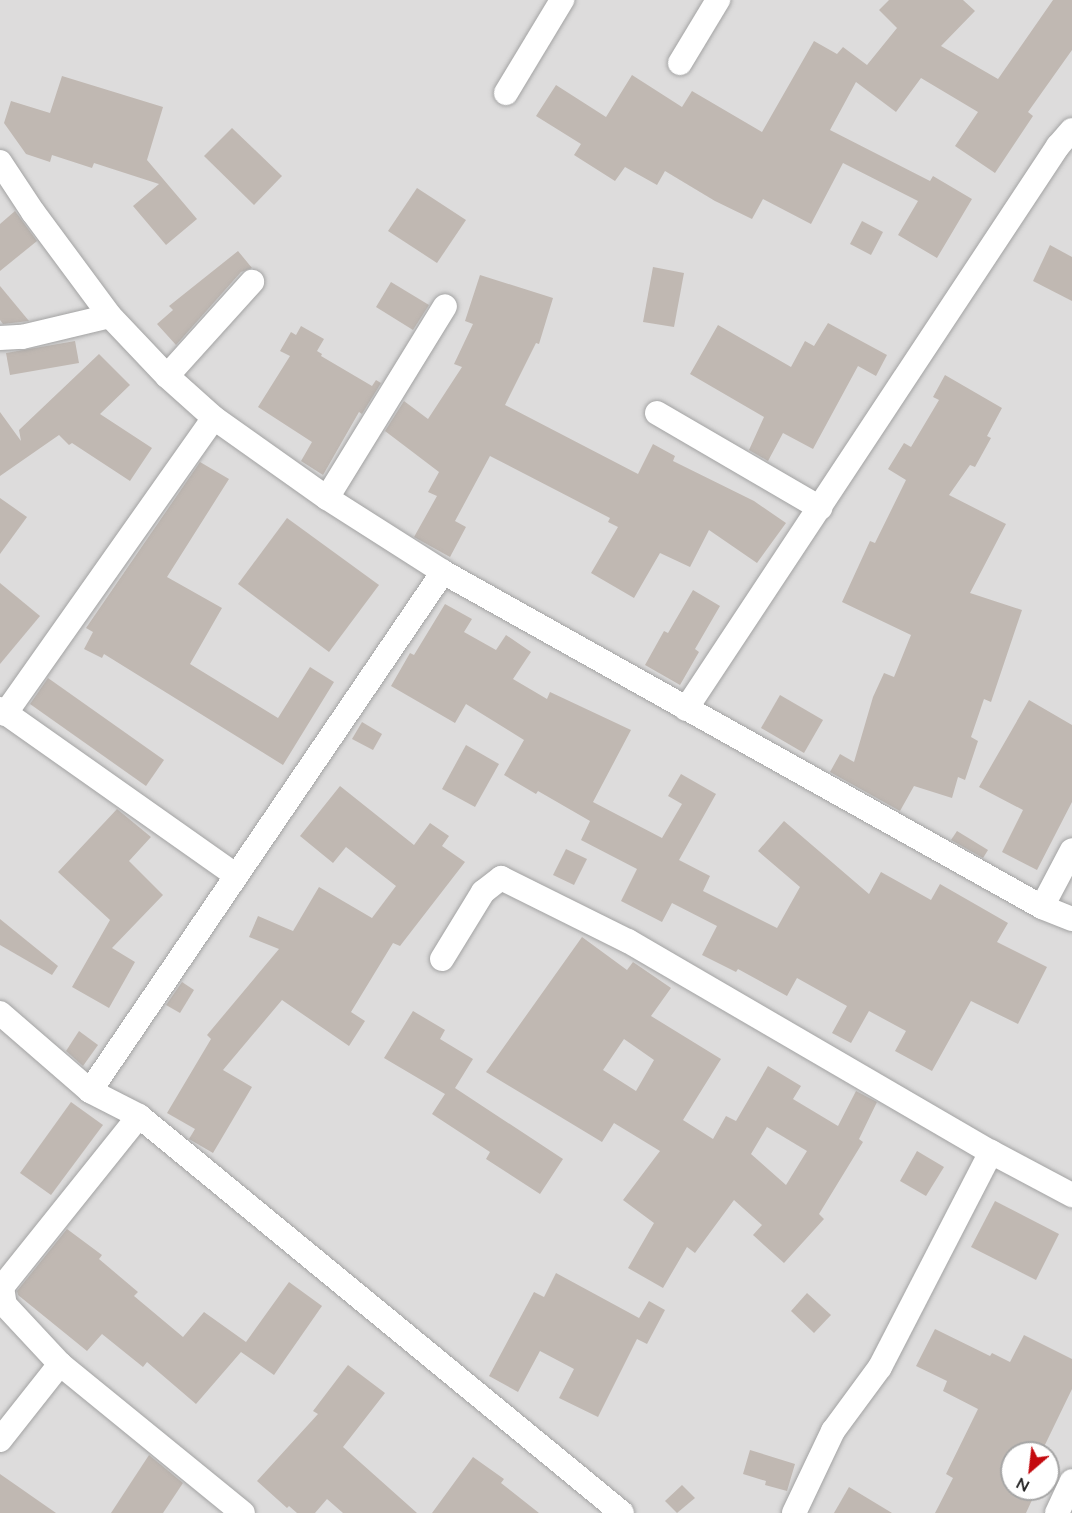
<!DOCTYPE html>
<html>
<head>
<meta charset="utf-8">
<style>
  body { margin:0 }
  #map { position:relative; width:1072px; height:1513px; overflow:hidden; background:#efece6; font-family:Lato,sans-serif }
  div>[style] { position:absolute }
  .residential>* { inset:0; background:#dddcdc }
  .building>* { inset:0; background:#c0b8b2 }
  .roads { filter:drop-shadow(0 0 2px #a3a3a3) drop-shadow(0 0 2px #a3a3a3) }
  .minor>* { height:24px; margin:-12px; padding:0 12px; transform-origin:12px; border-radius:12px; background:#fff }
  span { translate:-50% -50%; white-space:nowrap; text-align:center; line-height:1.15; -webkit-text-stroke:4.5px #fff; paint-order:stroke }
  .north { position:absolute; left:1000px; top:1441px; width:60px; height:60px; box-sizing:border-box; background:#fff; border:2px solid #a5a5a5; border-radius:50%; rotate:208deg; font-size:16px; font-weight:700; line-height:24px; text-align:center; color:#1f1f1f }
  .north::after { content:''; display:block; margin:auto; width:21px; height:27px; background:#c40a0f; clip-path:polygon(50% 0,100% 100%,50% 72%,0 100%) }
</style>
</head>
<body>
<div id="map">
  <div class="residential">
    <div style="clip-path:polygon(evenodd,0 0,1072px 0,1072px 1513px,0 1513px,0 0,1012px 1453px,1048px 1453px,1048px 1489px,1012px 1489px,1012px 1453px)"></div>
  </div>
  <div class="building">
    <div style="clip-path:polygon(889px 0,963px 0,975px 11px,941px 46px,998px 79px,1053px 0,1072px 0,1072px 50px,1028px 112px,1033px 116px,995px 173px,955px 146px,978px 112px,921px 78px,896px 112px,856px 82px,830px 130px,930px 181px,933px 176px,972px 199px,937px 258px,898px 235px,918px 201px,843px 163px,811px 224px,763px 199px,752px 219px,715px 201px,665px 171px,657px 185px,625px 167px,615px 181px,574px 155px,581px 144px,536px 116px,556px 85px,606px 117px,632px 75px,682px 107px,692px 91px,762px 132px,814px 41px,837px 54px,843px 47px,867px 65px,897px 28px,879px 10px)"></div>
    <div style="clip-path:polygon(62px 76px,163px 107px,147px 160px,197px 219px,166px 245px,133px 206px,159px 184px,94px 163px,92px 168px,52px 155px,50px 162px,26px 154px,4px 123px,11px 101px,50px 113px)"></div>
    <div style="clip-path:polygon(232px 128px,282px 176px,254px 205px,204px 156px)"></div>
    <div style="clip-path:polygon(417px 188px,466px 220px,437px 263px,388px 231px)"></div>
    <div style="clip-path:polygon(15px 211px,37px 241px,0 271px,0 224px)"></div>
    <div style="clip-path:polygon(862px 221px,883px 232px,871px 255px,850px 244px)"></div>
    <div style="clip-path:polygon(1050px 245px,1072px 257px,1072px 301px,1033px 281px)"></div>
    <div style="clip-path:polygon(238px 251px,252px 268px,241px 272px,176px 345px,157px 324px,173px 310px,169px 306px)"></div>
    <div style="clip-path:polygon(653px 267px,684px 273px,674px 327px,643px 322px)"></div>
    <div style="clip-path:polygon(480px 275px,553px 298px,539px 344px,536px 343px,505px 405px,638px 474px,653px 444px,675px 456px,673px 461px,754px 501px,786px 523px,757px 563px,709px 530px,690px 567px,660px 553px,634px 598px,591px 573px,618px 527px,608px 522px,610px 518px,490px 456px,455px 521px,466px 527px,450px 557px,414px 537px,437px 496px,428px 492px,439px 472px,385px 431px,404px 401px,428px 419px,462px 367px,454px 364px,473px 324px,465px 321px)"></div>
    <div style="clip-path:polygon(391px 282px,429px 305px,413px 330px,376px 307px)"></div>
    <div style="clip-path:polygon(0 286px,29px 321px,3px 324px,0 320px)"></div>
    <div style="clip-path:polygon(828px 323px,887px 355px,876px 376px,858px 366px,813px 449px,783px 433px,768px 461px,749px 450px,764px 417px,690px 374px,718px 325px,791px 367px,805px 341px,814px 346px)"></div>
    <div style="clip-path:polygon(301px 326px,324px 339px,317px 351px,322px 354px,321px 356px,372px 386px,376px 380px,381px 383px,362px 414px,359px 412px,323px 475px,301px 461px,312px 442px,258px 407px,290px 356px,280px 351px,291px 332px,296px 335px)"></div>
    <div style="clip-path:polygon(75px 341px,79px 363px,10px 375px,6px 353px)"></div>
    <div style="clip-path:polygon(99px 354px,130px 385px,100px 414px,152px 448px,130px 481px,72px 443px,69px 445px,59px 435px,0 476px,0 412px,21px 441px,19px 430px)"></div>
    <div style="clip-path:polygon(945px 375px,1002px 408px,987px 436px,991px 438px,975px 467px,970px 465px,949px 495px,1006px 524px,970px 593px,1022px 610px,991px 702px,984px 699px,971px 737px,978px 741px,965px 780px,958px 777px,952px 798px,914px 786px,900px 811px,830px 772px,840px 754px,854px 762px,873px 697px,884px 673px,894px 677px,911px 635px,842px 602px,870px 541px,875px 543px,906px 480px,888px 469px,904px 443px,911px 447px,939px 400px,933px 397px)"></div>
    <div style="clip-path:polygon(200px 462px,229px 479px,167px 577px,222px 608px,190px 664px,278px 718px,310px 667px,334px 682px,283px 765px,104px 654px,102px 658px,84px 649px,93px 632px,86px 628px)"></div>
    <div style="clip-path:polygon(0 498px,27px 517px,0 554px)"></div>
    <div style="clip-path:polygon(287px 518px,379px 585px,329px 652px,238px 584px)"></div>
    <div style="clip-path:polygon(0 583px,40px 616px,0 664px)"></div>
    <div style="clip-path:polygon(693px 590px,720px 606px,695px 649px,699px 652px,680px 685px,645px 665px,664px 631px,668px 633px)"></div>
    <div style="clip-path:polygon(445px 604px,472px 619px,464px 632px,496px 650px,506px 635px,531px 652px,513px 679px,547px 699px,550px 692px,631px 730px,593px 802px,662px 838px,682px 804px,668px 796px,681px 774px,716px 794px,679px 860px,710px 876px,703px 891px,777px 928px,800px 887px,758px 851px,784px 821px,869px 894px,881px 872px,931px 900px,940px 884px,1008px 923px,997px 942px,1047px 967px,1018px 1024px,971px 1001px,932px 1071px,895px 1051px,906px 1031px,869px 1011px,851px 1043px,832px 1033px,847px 1006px,797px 978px,787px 996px,738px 969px,736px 972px,702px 955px,717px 926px,672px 903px,662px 922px,621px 901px,637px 869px,581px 840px,590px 821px,538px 791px,536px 794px,504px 775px,524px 740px,466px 704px,455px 723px,391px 686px,410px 653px,414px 655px)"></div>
    <div style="clip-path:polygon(48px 678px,164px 760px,146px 786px,30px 704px)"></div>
    <div style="clip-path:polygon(780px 695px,823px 720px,804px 753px,761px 728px)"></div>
    <div style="clip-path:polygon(1029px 700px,1072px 725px,1072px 802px,1037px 870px,1002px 852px,1023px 810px,979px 787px)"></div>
    <div style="clip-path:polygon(362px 722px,382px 734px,373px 750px,352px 739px)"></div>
    <div style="clip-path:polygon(466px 745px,499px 764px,475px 807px,442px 789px)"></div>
    <div style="clip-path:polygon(340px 786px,414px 845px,430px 823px,449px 836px,442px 846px,465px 862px,400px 946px,393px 943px,351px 1012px,365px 1021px,349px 1046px,282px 1000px,223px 1070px,252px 1087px,213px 1153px,189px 1139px,195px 1129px,167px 1113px,211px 1039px,207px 1035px,279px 949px,249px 937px,258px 916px,293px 931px,319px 887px,372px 918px,396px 886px,346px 847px,333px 863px,300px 836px)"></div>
    <div style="clip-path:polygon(117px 809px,151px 837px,129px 861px,163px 895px,112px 948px,135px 962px,109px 1008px,72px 987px,110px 920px,58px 872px)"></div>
    <div style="clip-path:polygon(957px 831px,988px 850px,983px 858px,951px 840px)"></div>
    <div style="clip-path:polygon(566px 849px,587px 859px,574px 885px,553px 875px)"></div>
    <div style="clip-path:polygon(0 919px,58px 966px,52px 975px,0 945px)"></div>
    <div style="clip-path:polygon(evenodd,582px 937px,627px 970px,633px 962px,671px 988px,651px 1016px,721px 1059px,683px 1120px,713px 1139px,726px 1116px,736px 1121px,768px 1066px,801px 1086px,793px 1099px,838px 1126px,856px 1091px,877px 1102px,859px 1139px,863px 1142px,819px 1214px,824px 1219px,784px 1263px,753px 1235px,762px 1225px,734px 1200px,695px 1253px,687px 1247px,663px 1288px,628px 1268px,654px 1223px,623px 1200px,660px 1151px,614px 1123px,602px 1142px,486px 1072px,582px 937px,624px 1039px,654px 1060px,636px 1091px,603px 1070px,624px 1039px,582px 937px,767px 1127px,807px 1151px,786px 1185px,751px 1154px,767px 1127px)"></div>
    <div style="clip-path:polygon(182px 982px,194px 990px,180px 1013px,166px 1005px)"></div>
    <div style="clip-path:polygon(413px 1011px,445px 1030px,440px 1039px,473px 1059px,455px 1088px,563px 1159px,540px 1194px,486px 1159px,490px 1152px,432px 1114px,445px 1094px,384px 1058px)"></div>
    <div style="clip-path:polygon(79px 1031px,98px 1045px,83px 1066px,66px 1051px)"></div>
    <div style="clip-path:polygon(71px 1102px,103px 1125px,51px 1195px,20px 1173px)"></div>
    <div style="clip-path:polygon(917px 1151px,944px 1167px,926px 1196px,900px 1181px)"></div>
    <div style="clip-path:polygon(995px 1201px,1059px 1234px,1036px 1280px,971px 1247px)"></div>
    <div style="clip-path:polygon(67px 1229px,102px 1255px,99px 1259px,138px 1292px,134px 1296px,183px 1337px,204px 1312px,246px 1342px,289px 1282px,322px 1306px,274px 1375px,241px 1352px,196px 1404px,147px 1362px,143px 1367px,102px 1334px,87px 1351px,18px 1295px,17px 1291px)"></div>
    <div style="clip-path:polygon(556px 1273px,639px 1318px,649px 1301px,665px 1310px,647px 1344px,637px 1339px,598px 1417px,559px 1398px,574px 1369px,540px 1351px,518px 1392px,489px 1376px,534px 1292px,544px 1297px)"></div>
    <div style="clip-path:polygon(807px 1293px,831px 1315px,814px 1333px,791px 1311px)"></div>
    <div style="clip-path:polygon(935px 1329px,990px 1356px,992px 1353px,1010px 1362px,1024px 1335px,1072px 1359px,1072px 1389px,1041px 1453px,1012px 1453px,1012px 1489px,1037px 1489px,1026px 1513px,935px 1513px,953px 1478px,946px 1474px,978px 1409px,943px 1391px,947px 1381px,916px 1366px)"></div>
    <div style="clip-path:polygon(348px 1365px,385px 1393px,343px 1447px,417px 1513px,343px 1513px,327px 1499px,315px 1513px,297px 1513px,289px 1506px,287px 1508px,257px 1481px,318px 1414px,313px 1411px)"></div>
    <div style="clip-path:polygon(750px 1450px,795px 1464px,787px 1491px,765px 1485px,766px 1481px,743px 1474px)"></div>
    <div style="clip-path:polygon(149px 1455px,183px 1483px,163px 1513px,111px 1513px)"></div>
    <div style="clip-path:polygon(473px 1457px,504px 1479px,501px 1483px,539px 1513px,432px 1513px)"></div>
    <div style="clip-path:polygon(0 1474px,56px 1513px,0 1513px)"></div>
    <div style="clip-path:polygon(682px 1485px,695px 1498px,677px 1513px,665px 1501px)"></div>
    <div style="clip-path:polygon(849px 1487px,892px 1513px,834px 1513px)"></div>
  </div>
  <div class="roads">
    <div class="minor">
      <div style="left:680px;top:63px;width:74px;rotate:-58.9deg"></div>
      <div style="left:506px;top:93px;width:109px;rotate:-58.9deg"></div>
      <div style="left:0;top:162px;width:60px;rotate:56.6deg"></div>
      <div style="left:33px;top:212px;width:129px;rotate:53.5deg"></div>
      <div style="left:110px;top:316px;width:83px;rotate:46.5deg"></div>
      <div style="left:167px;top:376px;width:63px;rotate:41.8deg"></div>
      <div style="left:214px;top:418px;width:138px;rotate:35.3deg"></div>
      <div style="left:327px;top:498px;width:138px;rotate:32.5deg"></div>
      <div style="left:443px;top:572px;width:686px;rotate:29.22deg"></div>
      <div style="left:1042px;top:907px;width:32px;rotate:22deg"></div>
      <div style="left:0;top:338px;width:22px;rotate:-3deg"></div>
      <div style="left:22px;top:337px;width:90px;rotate:-13.4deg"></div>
      <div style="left:167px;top:376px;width:127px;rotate:-47.9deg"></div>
      <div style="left:657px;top:413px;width:189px;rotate:30.2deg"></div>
      <div style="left:327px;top:498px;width:225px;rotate:-58.4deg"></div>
      <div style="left:0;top:709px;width:288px;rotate:35.2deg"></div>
      <div style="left:686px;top:709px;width:675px;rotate:-56.55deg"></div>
      <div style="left:1058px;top:146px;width:21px;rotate:-49deg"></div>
      <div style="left:5px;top:714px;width:362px;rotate:-54.8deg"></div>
      <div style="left:1042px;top:907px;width:64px;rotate:-62.2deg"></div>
      <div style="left:442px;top:959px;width:79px;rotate:-58.5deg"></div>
      <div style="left:483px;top:892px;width:23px;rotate:-38deg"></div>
      <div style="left:501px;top:878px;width:142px;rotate:26.4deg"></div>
      <div style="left:628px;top:941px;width:420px;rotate:30.2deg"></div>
      <div style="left:991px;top:1152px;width:92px;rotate:28deg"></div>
      <div style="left:0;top:1013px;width:119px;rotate:40.9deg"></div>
      <div style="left:90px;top:1091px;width:55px;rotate:27deg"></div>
      <div style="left:139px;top:1116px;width:625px;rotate:39.42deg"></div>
      <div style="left:90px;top:1091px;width:628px;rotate:-55.78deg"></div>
      <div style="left:139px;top:1116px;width:219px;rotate:128.7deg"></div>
      <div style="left:2px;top:1287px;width:18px;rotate:81deg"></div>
      <div style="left:5px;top:1305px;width:81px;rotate:47deg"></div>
      <div style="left:60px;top:1364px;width:236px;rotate:39.2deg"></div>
      <div style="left:0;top:1440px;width:97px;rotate:-51.7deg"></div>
      <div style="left:794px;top:1513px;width:91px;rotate:-64.6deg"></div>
      <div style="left:833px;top:1431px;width:79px;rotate:-53.7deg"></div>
      <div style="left:880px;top:1367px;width:242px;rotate:-62.7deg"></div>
      <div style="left:1057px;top:1513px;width:35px;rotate:-65deg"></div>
    </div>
  </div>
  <div class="north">N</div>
</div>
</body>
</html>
